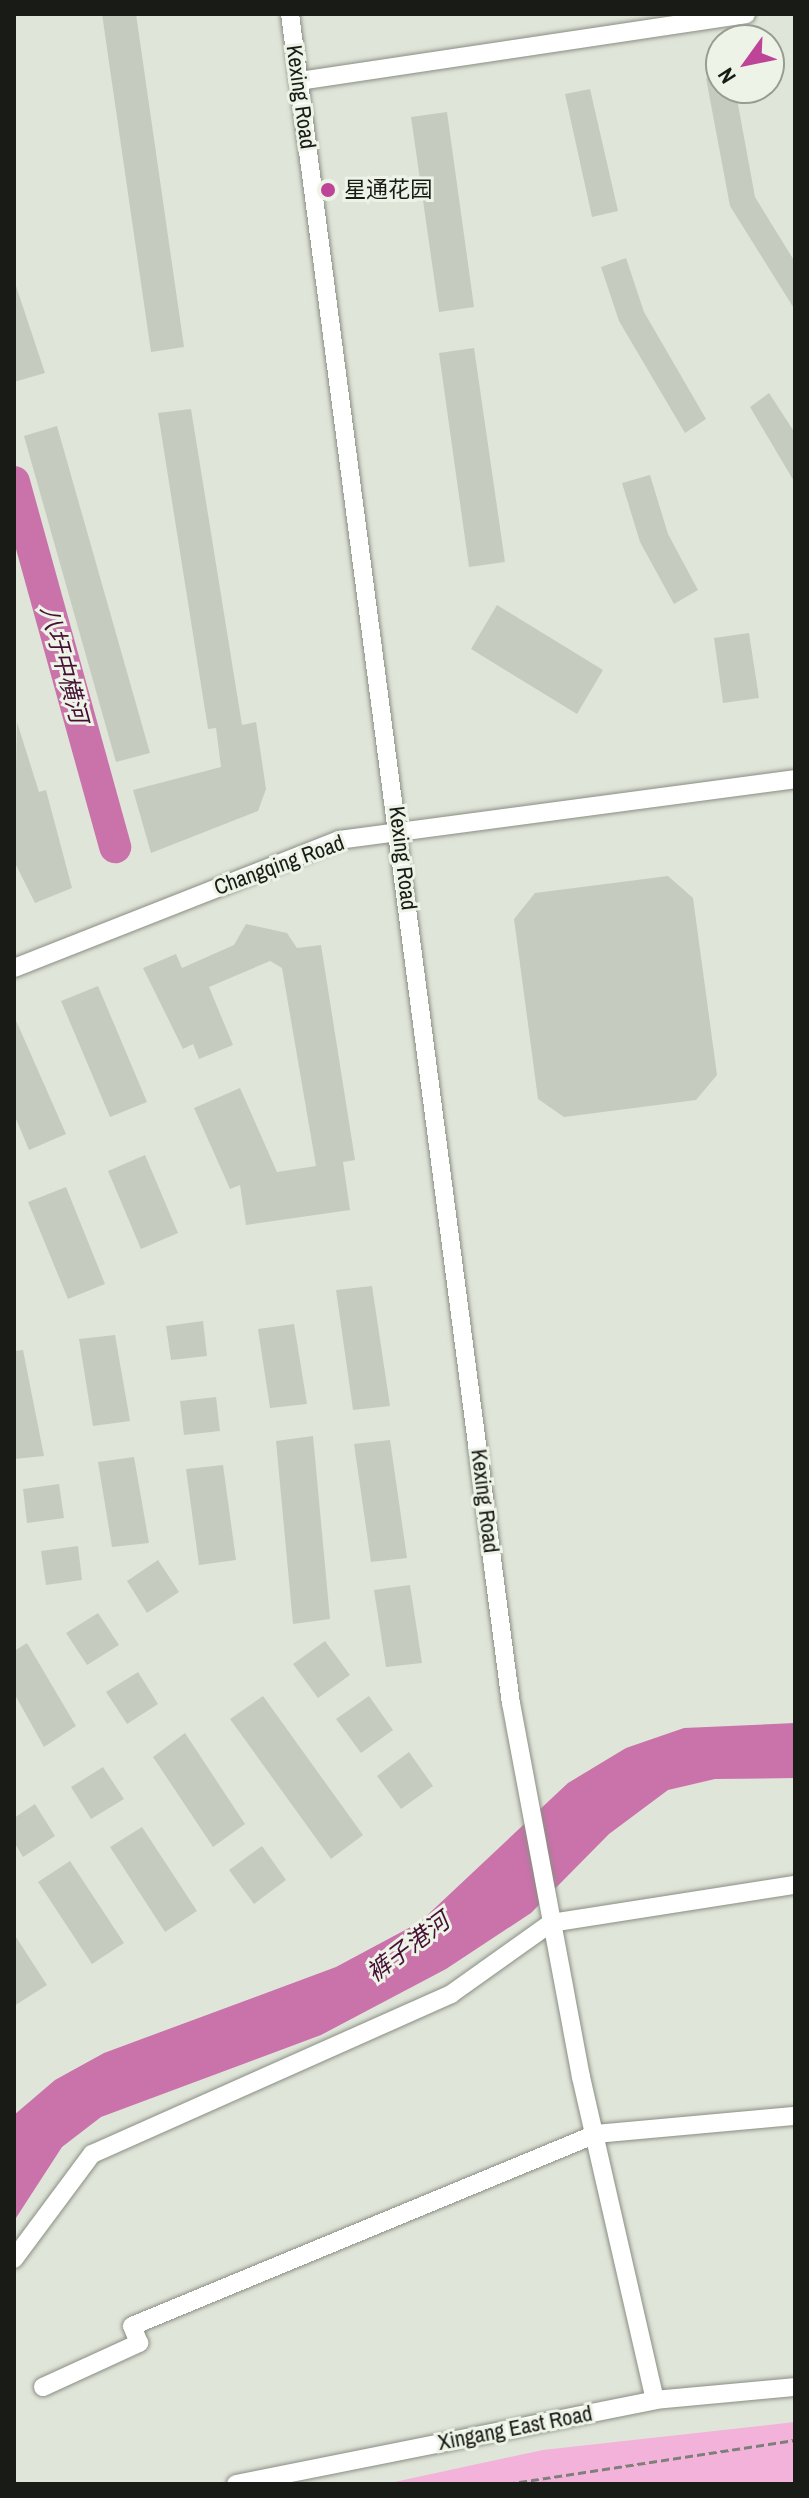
<!DOCTYPE html>
<html>
<head>
<meta charset="utf-8">
<style>
  body { margin:0 }
  #map { position:relative; width:809px; height:2498px; overflow:hidden; background:#e0e5d9; font-family:"Archivo Narrow","Noto Sans SC",sans-serif }
  div>[style] { position:absolute }
  .green>* { inset:0; background:#f2b2d9 }
  .water>* { inset:0; background:#ca72aa }
  .river>* { height:32px; margin:-16px; padding:0 16px; transform-origin:16px; border-radius:16px; background:#ca72aa }
  .building>* { inset:0; background:#c6cbbf }
  .path>* { height:3px; margin-top:-1.5px; transform-origin:0; background:repeating-linear-gradient(90deg,#7d8078 0 8px,transparent 0 12px) }
  .roads { filter:drop-shadow(0 0 2px #898e83) drop-shadow(0 0 2px #898e83) }
  .minor>* { height:18px; margin:-9px; padding:0 9px; transform-origin:9px; border-radius:9px; background:#fff }
  .dots>* { width:22px; height:22px; translate:-50% -50%; box-sizing:border-box; border:4px solid #edf3e6; border-radius:50% }
  span { translate:-50% -50%; white-space:nowrap; text-align:center; line-height:1.15; -webkit-text-stroke:6px #edf3e6; paint-order:stroke }
  .street-label { font-size:22px; color:#191b16 }
  .poi-label { font-size:22px; color:#191b16 }
  .left { translate:0 -50%; text-align:left }
  .water-label { font-size:24px; color:#461036; font-style:italic }
  .frame { position:absolute; inset:0; border:16px solid #191b16; pointer-events:none }
  .north { position:absolute; left:705px; top:24px; width:80px; height:80px; box-sizing:border-box; background:#edf3e6; border:2px solid #989d93; border-radius:50%; rotate:237deg; font-size:22px; font-weight:700; line-height:32px; text-align:center; color:#191b16 }
  .north::after { content:''; display:block; margin:auto; width:28px; height:36px; background:#bd4497; clip-path:polygon(50% 0,100% 100%,50% 72%,0 100%) }
</style>
</head>
<body>
<div id="map">
  <div class="green">
    <div style="clip-path:polygon(795px 2422px,795px 2484px,385px 2484px,543px 2450px)"></div>
  </div>
  <div class="water">
    <div style="clip-path:polygon(795px 1723px,795px 1778px,715px 1779px,668px 1790px,609px 1834px,531px 1913px,446px 1969px,321px 2035px,101px 2117px,62px 2147px,14px 2221px,14px 2115px,55px 2080px,104px 2053px,336px 1967px,420px 1922px,568px 1783px,626px 1748px,684px 1728px)"></div>
  </div>
  <div class="river">
    <div style="left:14px;top:482px;width:379px;rotate:74.5deg"></div>
  </div>
  <div class="building">
    <div style="clip-path:polygon(102px 14px,136px 14px,184px 347px,151px 352px)"></div>
    <div style="clip-path:polygon(721px 76px,721px 88px,735px 88px,755px 197px,795px 262px,795px 310px,730px 206px,706px 78px)"></div>
    <div style="clip-path:polygon(590px 89px,618px 211px,592px 217px,565px 94px)"></div>
    <div style="clip-path:polygon(447px 112px,474px 307px,439px 312px,411px 117px)"></div>
    <div style="clip-path:polygon(626px 258px,644px 312px,706px 419px,685px 433px,619px 321px,601px 267px)"></div>
    <div style="clip-path:polygon(14px 280px,45px 373px,14px 382px)"></div>
    <div style="clip-path:polygon(474px 348px,505px 562px,469px 567px,439px 353px)"></div>
    <div style="clip-path:polygon(769px 393px,795px 433px,795px 483px,750px 407px)"></div>
    <div style="clip-path:polygon(191px 409px,242px 725px,256px 722px,266px 789px,258px 811px,151px 853px,133px 790px,221px 767px,216px 728px,208px 729px,158px 413px)"></div>
    <div style="clip-path:polygon(57px 426px,150px 753px,116px 762px,24px 436px)"></div>
    <div style="clip-path:polygon(650px 475px,668px 534px,698px 590px,674px 604px,640px 542px,622px 483px)"></div>
    <div style="clip-path:polygon(497px 605px,603px 670px,577px 714px,471px 649px)"></div>
    <div style="clip-path:polygon(749px 633px,759px 698px,723px 703px,714px 638px)"></div>
    <div style="clip-path:polygon(17px 722px,39px 792px,46px 790px,72px 888px,35px 903px,14px 861px)"></div>
    <div style="clip-path:polygon(668px 876px,693px 898px,717px 1075px,696px 1100px,564px 1117px,538px 1099px,514px 919px,535px 893px)"></div>
    <div style="clip-path:polygon(246px 924px,287px 933px,297px 948px,321px 945px,355px 1160px,343px 1162px,350px 1210px,246px 1225px,240px 1185px,230px 1189px,194px 1108px,240px 1088px,277px 1172px,316px 1166px,282px 968px,270px 961px,209px 987px,233px 1045px,199px 1059px,193px 1044px,183px 1049px,143px 968px,176px 954px,182px 968px,234px 945px)"></div>
    <div style="clip-path:polygon(98px 986px,147px 1102px,110px 1117px,61px 1001px)"></div>
    <div style="clip-path:polygon(14px 1016px,66px 1134px,29px 1150px,14px 1114px)"></div>
    <div style="clip-path:polygon(145px 1155px,178px 1233px,141px 1249px,108px 1171px)"></div>
    <div style="clip-path:polygon(66px 1187px,105px 1284px,68px 1299px,28px 1202px)"></div>
    <div style="clip-path:polygon(372px 1286px,390px 1406px,353px 1410px,336px 1290px)"></div>
    <div style="clip-path:polygon(203px 1321px,207px 1356px,171px 1360px,166px 1326px)"></div>
    <div style="clip-path:polygon(294px 1324px,307px 1404px,270px 1408px,258px 1329px)"></div>
    <div style="clip-path:polygon(115px 1335px,130px 1421px,93px 1426px,79px 1339px)"></div>
    <div style="clip-path:polygon(23px 1350px,44px 1456px,14px 1459px,14px 1351px)"></div>
    <div style="clip-path:polygon(216px 1397px,220px 1431px,184px 1435px,180px 1401px)"></div>
    <div style="clip-path:polygon(313px 1436px,330px 1619px,293px 1624px,276px 1441px)"></div>
    <div style="clip-path:polygon(390px 1440px,407px 1558px,371px 1562px,354px 1444px)"></div>
    <div style="clip-path:polygon(134px 1457px,149px 1543px,112px 1547px,98px 1462px)"></div>
    <div style="clip-path:polygon(223px 1465px,236px 1560px,199px 1565px,186px 1469px)"></div>
    <div style="clip-path:polygon(59px 1484px,64px 1518px,27px 1523px,23px 1489px)"></div>
    <div style="clip-path:polygon(78px 1546px,82px 1580px,46px 1585px,41px 1551px)"></div>
    <div style="clip-path:polygon(158px 1560px,179px 1592px,147px 1613px,127px 1581px)"></div>
    <div style="clip-path:polygon(410px 1585px,422px 1663px,386px 1667px,374px 1590px)"></div>
    <div style="clip-path:polygon(98px 1613px,119px 1645px,87px 1665px,66px 1633px)"></div>
    <div style="clip-path:polygon(325px 1641px,350px 1675px,318px 1698px,293px 1664px)"></div>
    <div style="clip-path:polygon(27px 1643px,76px 1726px,44px 1747px,14px 1693px,14px 1651px)"></div>
    <div style="clip-path:polygon(138px 1672px,158px 1704px,127px 1724px,106px 1692px)"></div>
    <div style="clip-path:polygon(263px 1696px,363px 1835px,331px 1859px,230px 1719px)"></div>
    <div style="clip-path:polygon(369px 1696px,393px 1730px,361px 1753px,336px 1719px)"></div>
    <div style="clip-path:polygon(185px 1733px,245px 1824px,213px 1847px,153px 1757px)"></div>
    <div style="clip-path:polygon(409px 1752px,433px 1786px,401px 1809px,377px 1776px)"></div>
    <div style="clip-path:polygon(103px 1767px,124px 1799px,91px 1819px,71px 1787px)"></div>
    <div style="clip-path:polygon(35px 1804px,55px 1836px,23px 1857px,14px 1842px,14px 1818px)"></div>
    <div style="clip-path:polygon(142px 1827px,197px 1911px,165px 1932px,110px 1847px)"></div>
    <div style="clip-path:polygon(262px 1846px,286px 1880px,254px 1904px,229px 1870px)"></div>
    <div style="clip-path:polygon(70px 1861px,124px 1943px,92px 1964px,38px 1882px)"></div>
    <div style="clip-path:polygon(14px 1934px,47px 1985px,14px 2006px)"></div>
  </div>
  <div class="path">
    <div style="left:507px;top:2484px;width:291px;rotate:-8.7deg"></div>
  </div>
  <div class="roads">
    <div class="minor">
      <div style="left:290px;top:14px;width:1703px;rotate:82.55deg"></div>
      <div style="left:511px;top:1703px;width:380px;rotate:79.4deg"></div>
      <div style="left:581px;top:2077px;width:331px;rotate:77.1deg"></div>
      <div style="left:299px;top:81px;width:452px;rotate:-8.5deg"></div>
      <div style="left:14px;top:968px;width:349px;rotate:-21.5deg"></div>
      <div style="left:339px;top:840px;width:460px;rotate:-7.6deg"></div>
      <div style="left:14px;top:2259px;width:131px;rotate:-53.4deg"></div>
      <div style="left:92px;top:2154px;width:393px;rotate:-24deg"></div>
      <div style="left:451px;top:1994px;width:123px;rotate:-35.4deg"></div>
      <div style="left:551px;top:1923px;width:247px;rotate:-8.9deg"></div>
      <div style="left:43px;top:2387px;width:106px;rotate:-24.6deg"></div>
      <div style="left:139px;top:2343px;width:18px;rotate:-112deg"></div>
      <div style="left:132px;top:2326px;width:502px;rotate:-22.48deg"></div>
      <div style="left:596px;top:2134px;width:200px;rotate:-5.2deg"></div>
      <div style="left:236px;top:2484px;width:427px;rotate:-11.3deg"></div>
      <div style="left:655px;top:2400px;width:141px;rotate:-5.3deg"></div>
    </div>
  </div>
  <div class="dots">
    <div style="left:328px;top:190px;background:#bd4497"></div>
  </div>
  <div class="street-label">
    <span style="left:301px;top:97px;rotate:82deg">Kexing Road</span>
    <span style="left:403px;top:858px;rotate:83deg">Kexing Road</span>
    <span style="left:279px;top:865px;rotate:-20deg">Changqing Road</span>
    <span style="left:485px;top:1501px;rotate:83deg">Kexing Road</span>
    <span style="left:515px;top:2428px;rotate:-11deg">Xingang East Road</span>
  </div>
  <div class="poi-label">
    <span class="left" style="left:344px;top:190px">星通花园</span>
  </div>
  <div class="water-label">
    <span style="left:64px;top:664px;rotate:75deg">八圩中横河</span>
    <span style="left:408px;top:1947px;rotate:-37deg">裤子港河</span>
  </div>
  <div class="frame"></div>
  <div class="north">N</div>
</div>
</body>
</html>
